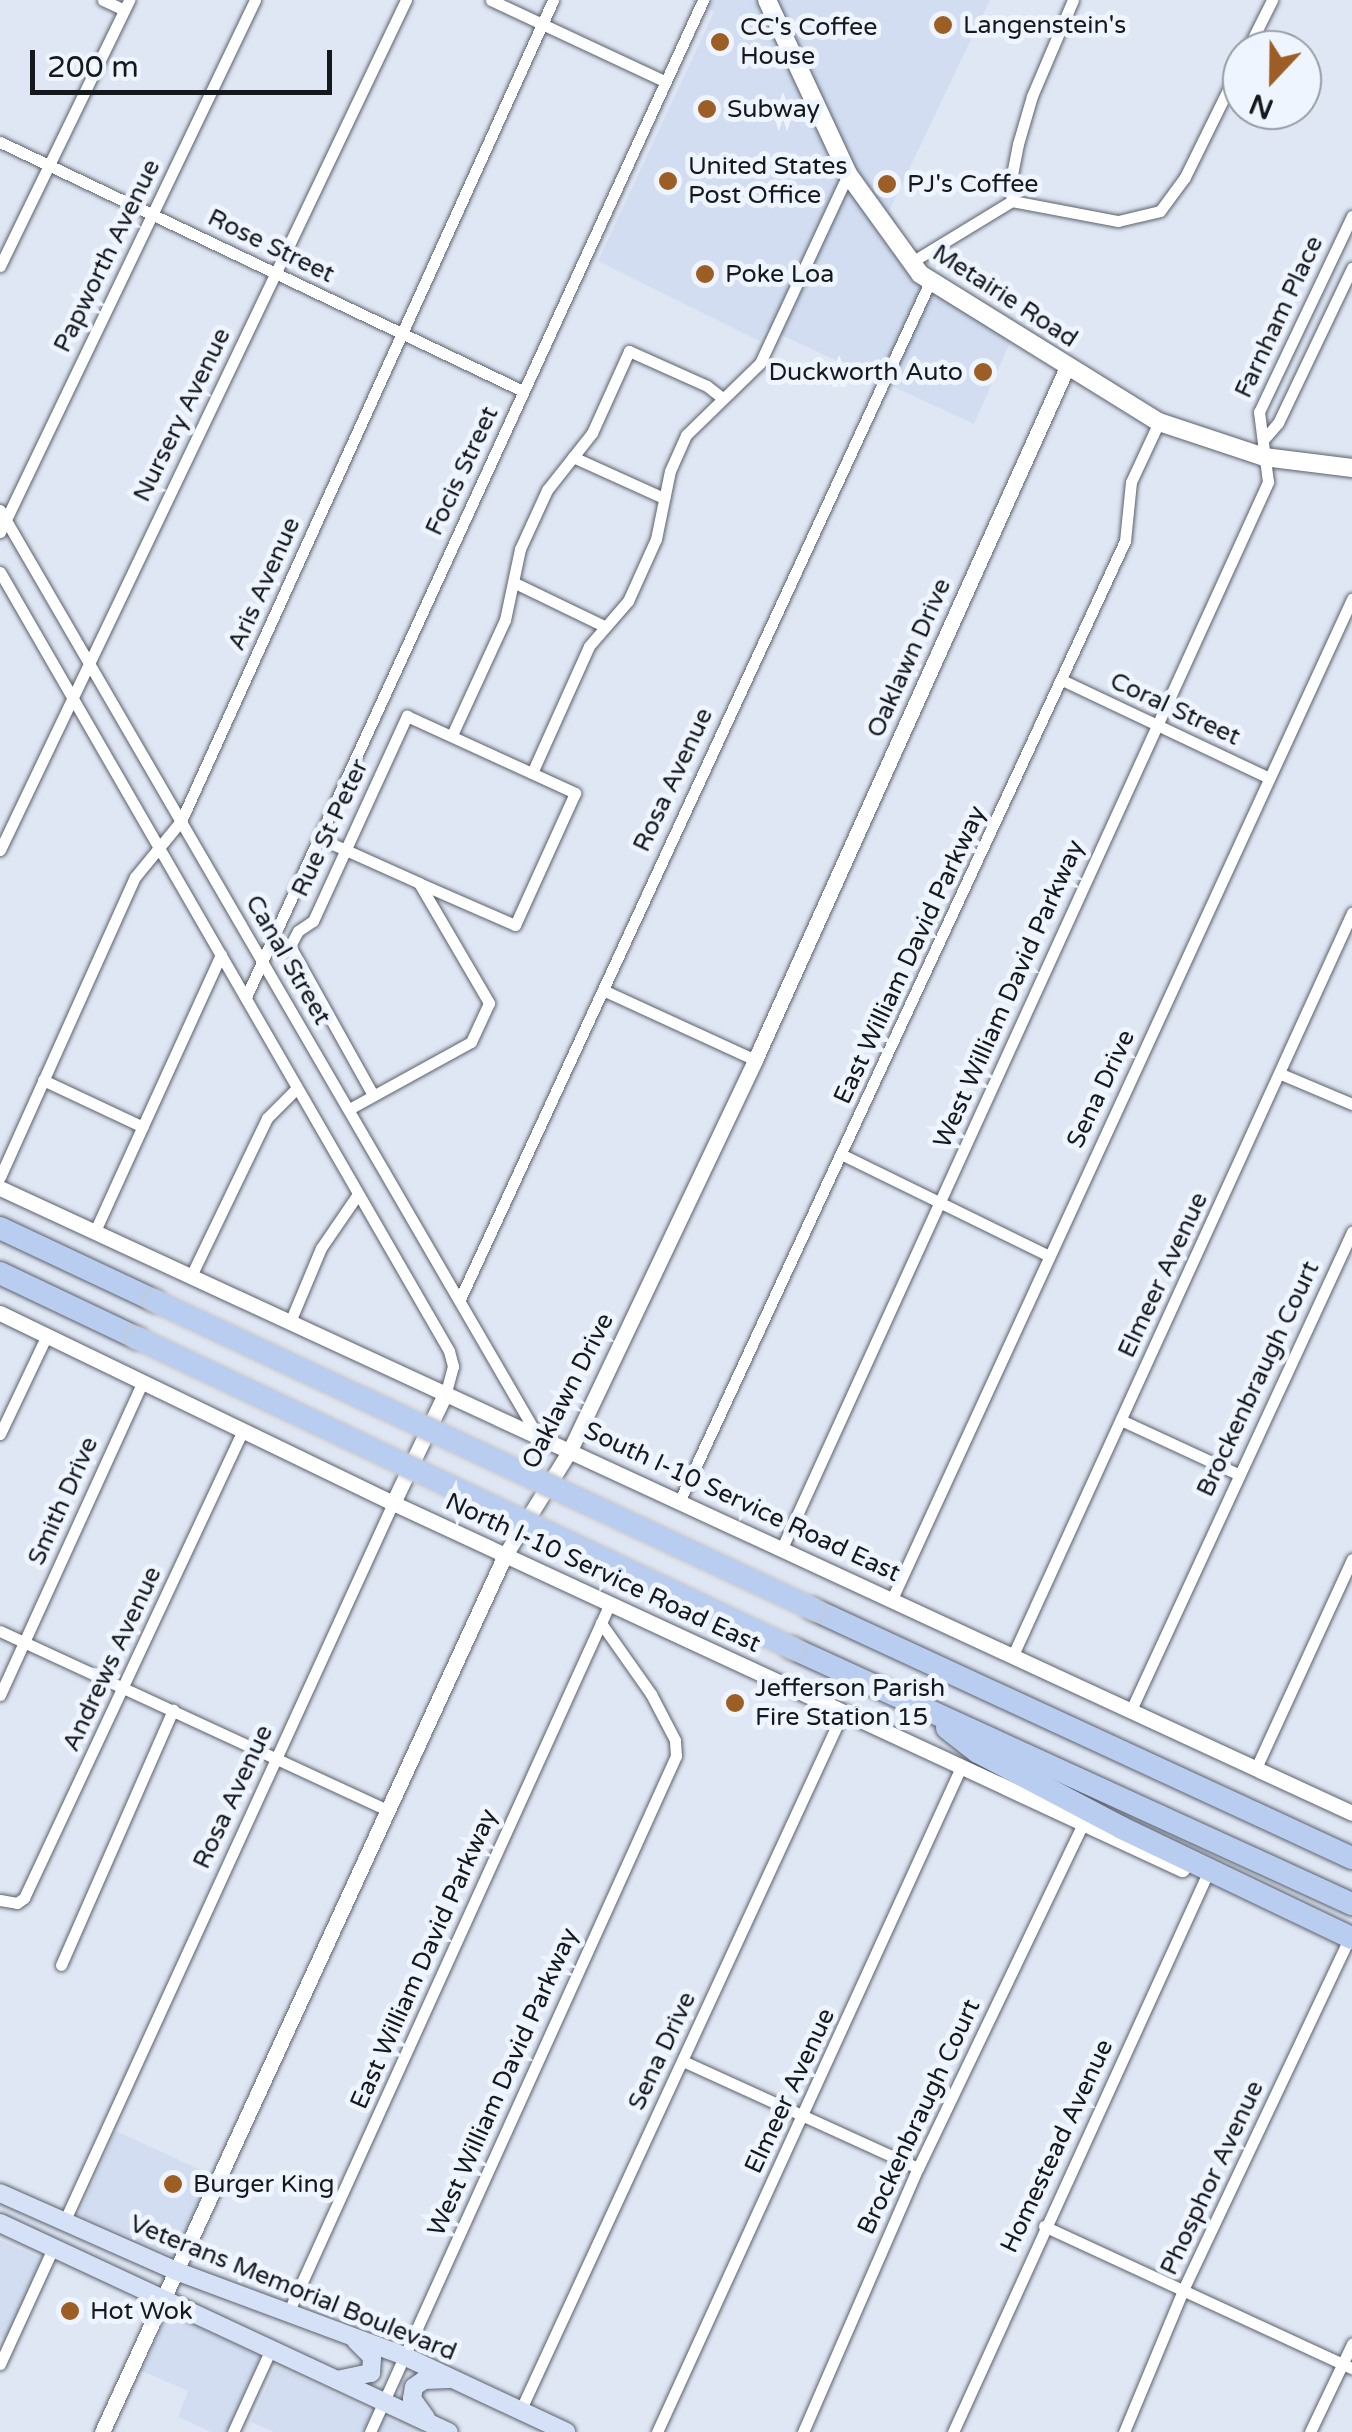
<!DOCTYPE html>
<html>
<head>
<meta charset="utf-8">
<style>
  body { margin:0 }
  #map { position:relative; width:1352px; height:2432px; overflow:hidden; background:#e0e7f4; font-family:"Varela Round",sans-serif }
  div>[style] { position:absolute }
  .built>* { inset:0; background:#d2ddf1 }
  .roads { filter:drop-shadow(0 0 2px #5b616c) drop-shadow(0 0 2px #5b616c) }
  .minor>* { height:11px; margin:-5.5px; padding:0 5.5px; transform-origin:5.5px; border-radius:5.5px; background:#fff }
  .tertiary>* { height:15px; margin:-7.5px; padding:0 7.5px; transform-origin:7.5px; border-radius:7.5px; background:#fff }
  .secondary>* { height:18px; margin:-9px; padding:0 9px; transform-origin:9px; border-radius:9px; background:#fff }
  .primary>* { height:18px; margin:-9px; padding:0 9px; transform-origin:9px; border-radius:9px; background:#d5e1f7 }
  .motorway>* { height:22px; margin:-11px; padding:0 11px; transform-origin:11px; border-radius:11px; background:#b9cdf1 }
  .bridges { filter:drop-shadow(0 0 2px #c7c8c9) drop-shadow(0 0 2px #c7c8c9) }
  .motorway-bridge>* { height:22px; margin:-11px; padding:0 11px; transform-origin:11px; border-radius:11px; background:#b9cdf1 }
  .dots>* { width:28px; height:28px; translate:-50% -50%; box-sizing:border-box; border:5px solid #eff5ff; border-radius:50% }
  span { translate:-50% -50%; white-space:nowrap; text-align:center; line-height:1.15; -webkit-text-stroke:10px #eff5ff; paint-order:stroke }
  .poi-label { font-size:25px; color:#15181c }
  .left { translate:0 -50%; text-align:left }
  .right { translate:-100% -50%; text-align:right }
  .street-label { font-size:25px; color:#15181c }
  .north { position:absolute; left:1222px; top:30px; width:100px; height:100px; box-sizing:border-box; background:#eff5ff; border:2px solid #989da4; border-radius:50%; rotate:202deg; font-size:28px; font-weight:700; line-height:40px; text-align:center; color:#15181c }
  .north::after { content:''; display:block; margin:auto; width:35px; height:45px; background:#9c5e25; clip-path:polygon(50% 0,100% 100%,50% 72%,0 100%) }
  .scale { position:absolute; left:30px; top:50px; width:302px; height:45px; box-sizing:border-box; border:5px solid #15181c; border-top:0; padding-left:12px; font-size:30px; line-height:35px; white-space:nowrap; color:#15181c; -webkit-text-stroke:8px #eff5ff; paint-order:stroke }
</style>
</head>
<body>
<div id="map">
  <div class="built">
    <div style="clip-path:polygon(690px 0,990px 0,889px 211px,922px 265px,1016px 329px,974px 424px,766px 328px,759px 341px,598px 261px,714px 12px)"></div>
    <div style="clip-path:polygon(116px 2131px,214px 2176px,177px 2258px,79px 2214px)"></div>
    <div style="clip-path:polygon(0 2240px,44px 2260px,7px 2340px,0 2337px)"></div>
    <div style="clip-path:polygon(168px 2313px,261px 2356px,227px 2432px,211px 2432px,178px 2417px,188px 2391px,142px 2371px)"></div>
    <div style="clip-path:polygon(276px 2366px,415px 2432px,274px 2432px,251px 2422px)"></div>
  </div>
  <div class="roads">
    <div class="minor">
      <div style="left:103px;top:0;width:23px;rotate:25deg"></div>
      <div style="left:491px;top:0;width:191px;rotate:25.1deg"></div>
      <div style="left:1247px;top:50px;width:56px;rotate:-63.4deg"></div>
      <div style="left:0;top:142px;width:579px;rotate:25.46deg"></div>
      <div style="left:1012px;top:201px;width:108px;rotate:10.7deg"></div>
      <div style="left:1118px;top:221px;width:43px;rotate:-13.4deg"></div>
      <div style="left:1160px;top:211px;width:42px;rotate:-53.7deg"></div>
      <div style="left:1185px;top:177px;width:129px;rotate:-63.8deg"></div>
      <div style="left:1012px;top:201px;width:16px;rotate:-97deg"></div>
      <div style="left:1010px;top:185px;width:42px;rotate:-79deg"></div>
      <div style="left:1018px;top:144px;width:50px;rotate:-73.7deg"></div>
      <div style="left:1032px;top:96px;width:104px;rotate:-66.9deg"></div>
      <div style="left:910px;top:263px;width:119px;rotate:-31.3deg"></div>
      <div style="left:0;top:266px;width:296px;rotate:-64.1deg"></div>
      <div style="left:1264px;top:439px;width:21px;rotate:-49deg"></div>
      <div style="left:1278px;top:423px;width:172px;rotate:-64.5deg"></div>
      <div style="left:573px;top:457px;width:100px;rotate:24.3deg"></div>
      <div style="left:0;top:510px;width:1067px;rotate:59.86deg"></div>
      <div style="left:0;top:532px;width:590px;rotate:-64.39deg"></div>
      <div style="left:0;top:572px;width:899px;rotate:60.04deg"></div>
      <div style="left:449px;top:1351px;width:16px;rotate:75deg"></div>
      <div style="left:453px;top:1366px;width:27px;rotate:105deg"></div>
      <div style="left:515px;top:583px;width:99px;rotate:25.8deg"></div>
      <div style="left:1062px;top:680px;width:229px;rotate:25.3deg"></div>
      <div style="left:452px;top:735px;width:127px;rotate:-65.3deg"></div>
      <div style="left:505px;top:620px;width:73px;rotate:-78.1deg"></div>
      <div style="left:520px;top:549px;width:65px;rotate:-65.4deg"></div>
      <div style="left:547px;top:490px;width:73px;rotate:-51.7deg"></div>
      <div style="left:592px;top:433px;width:90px;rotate:-65.7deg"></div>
      <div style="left:629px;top:351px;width:85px;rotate:24.2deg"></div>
      <div style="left:707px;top:386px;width:18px;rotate:38deg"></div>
      <div style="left:532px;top:773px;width:139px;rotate:-65.8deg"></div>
      <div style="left:589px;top:646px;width:60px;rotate:-49.1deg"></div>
      <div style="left:628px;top:601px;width:68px;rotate:-65.7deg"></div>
      <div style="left:656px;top:539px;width:69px;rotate:-78.4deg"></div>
      <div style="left:670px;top:471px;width:39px;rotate:-66deg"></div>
      <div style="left:686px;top:435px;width:103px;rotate:-44.2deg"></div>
      <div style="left:760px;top:363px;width:208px;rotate:-65deg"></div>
      <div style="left:319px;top:838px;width:110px;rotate:24.2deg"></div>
      <div style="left:419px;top:883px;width:139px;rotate:59.7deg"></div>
      <div style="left:489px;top:1003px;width:43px;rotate:114.8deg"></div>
      <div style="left:471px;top:1042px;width:139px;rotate:151.2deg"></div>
      <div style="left:0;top:850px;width:942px;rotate:-64.47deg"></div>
      <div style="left:603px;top:990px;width:167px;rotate:24.7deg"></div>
      <div style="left:246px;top:997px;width:1097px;rotate:-65.37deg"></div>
      <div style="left:1281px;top:1074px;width:77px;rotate:22.9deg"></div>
      <div style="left:43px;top:1080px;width:110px;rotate:25.2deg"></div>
      <div style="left:373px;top:1095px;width:171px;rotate:-119.1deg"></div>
      <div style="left:290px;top:946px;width:17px;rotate:-62deg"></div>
      <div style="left:298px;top:931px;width:18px;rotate:-34deg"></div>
      <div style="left:313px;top:921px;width:226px;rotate:-65.4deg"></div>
      <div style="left:407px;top:716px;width:185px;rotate:24.6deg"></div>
      <div style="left:575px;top:793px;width:145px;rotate:114.4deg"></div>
      <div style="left:515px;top:925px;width:105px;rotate:-156.4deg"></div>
      <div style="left:843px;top:1155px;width:229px;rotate:26.1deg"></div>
      <div style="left:0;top:1177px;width:329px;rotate:-65.8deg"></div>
      <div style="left:135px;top:877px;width:72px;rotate:-50.6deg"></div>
      <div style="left:181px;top:821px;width:901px;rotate:-65.62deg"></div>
      <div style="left:95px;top:1231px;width:304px;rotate:-65.5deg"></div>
      <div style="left:191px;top:1276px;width:175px;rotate:-64.3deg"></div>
      <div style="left:267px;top:1118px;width:42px;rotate:-45deg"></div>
      <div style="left:460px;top:1299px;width:1120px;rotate:-65.2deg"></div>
      <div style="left:290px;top:1322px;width:80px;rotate:-67.3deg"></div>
      <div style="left:321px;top:1248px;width:65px;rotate:-55.6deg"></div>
      <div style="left:1121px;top:1420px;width:129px;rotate:24.8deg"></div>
      <div style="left:0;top:1434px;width:110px;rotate:-64.6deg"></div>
      <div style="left:680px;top:1500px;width:1057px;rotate:-65.11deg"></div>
      <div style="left:1125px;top:541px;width:59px;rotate:-84.2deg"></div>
      <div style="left:1131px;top:482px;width:66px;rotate:-65deg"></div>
      <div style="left:782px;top:1548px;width:1172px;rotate:-65.49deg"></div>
      <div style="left:1268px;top:482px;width:71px;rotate:-97.3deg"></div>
      <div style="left:1259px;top:412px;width:217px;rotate:-64.6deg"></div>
      <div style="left:892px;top:1599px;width:1101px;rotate:-65.3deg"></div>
      <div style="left:0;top:1631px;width:427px;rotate:24.8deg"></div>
      <div style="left:1013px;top:1655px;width:816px;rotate:-65.45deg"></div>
      <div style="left:0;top:1695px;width:345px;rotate:-65.5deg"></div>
      <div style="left:1131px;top:1710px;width:527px;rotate:-65.19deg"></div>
      <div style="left:1256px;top:1768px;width:230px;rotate:-65.3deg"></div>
      <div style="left:0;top:1900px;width:17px;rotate:10deg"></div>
      <div style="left:17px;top:1903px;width:9px;rotate:-36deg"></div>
      <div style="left:24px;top:1898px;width:517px;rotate:-64.92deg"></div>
      <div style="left:61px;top:1965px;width:279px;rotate:-66.3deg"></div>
      <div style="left:683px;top:2061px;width:258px;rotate:24.5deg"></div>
      <div style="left:64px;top:2222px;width:791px;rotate:-65.41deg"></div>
      <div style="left:1044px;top:2226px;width:339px;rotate:24.8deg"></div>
      <div style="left:288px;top:2313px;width:780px;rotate:-65.6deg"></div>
      <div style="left:0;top:2364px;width:128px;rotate:-65.4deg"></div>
      <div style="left:521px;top:2409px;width:768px;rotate:-65.2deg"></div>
      <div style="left:233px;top:2432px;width:91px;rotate:-65.4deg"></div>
      <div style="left:370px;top:2432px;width:742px;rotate:-65.65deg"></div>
      <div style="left:676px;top:1756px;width:16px;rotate:-94deg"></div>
      <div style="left:675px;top:1740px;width:52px;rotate:-117.6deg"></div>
      <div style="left:651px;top:1694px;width:87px;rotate:-125.2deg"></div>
      <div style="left:657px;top:2432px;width:731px;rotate:-65.43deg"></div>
      <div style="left:803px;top:2432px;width:288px;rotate:-66.5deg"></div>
      <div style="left:918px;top:2168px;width:382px;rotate:-64.4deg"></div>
      <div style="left:953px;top:2432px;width:608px;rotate:-65.5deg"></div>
      <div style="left:1124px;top:2432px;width:154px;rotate:-67.4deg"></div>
      <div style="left:1183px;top:2290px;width:382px;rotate:-64.7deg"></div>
      <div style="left:1310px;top:2432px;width:98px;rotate:-64.5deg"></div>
    </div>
    <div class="tertiary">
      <div style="left:0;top:1188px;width:1489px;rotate:24.81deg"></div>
      <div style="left:0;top:1313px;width:437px;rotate:25.8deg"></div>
      <div style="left:393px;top:1503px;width:870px;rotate:24.89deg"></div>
      <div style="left:393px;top:1503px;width:123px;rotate:-64.5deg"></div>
      <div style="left:102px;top:2432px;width:965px;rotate:-65.32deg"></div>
      <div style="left:505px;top:1555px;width:123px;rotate:-58.2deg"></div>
      <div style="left:570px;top:1450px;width:432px;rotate:-64.6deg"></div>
      <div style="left:755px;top:1060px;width:760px;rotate:-65.76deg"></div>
    </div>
    <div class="secondary">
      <div style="left:767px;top:0;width:192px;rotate:65deg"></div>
      <div style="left:848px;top:174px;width:123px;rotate:54.2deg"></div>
      <div style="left:920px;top:274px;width:281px;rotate:31.8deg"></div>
      <div style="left:1159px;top:422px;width:111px;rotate:18.4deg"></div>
      <div style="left:1264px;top:457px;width:89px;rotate:7.1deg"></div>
    </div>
    <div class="primary">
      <div style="left:0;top:2193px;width:193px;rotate:23.9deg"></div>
      <div style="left:176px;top:2271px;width:243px;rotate:20.4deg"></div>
      <div style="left:404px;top:2356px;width:179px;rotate:25.1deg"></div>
      <div style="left:0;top:2223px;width:495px;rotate:25deg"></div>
      <div style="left:337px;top:2380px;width:35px;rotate:-12deg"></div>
      <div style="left:371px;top:2373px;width:16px;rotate:-86deg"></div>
      <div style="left:372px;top:2357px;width:23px;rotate:-135deg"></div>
      <div style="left:426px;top:2418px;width:24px;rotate:-126deg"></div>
      <div style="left:412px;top:2399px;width:12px;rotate:-81deg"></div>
      <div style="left:414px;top:2387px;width:12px;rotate:-35deg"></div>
      <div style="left:424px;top:2380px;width:25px;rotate:-2deg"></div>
    </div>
    <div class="motorway">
      <div style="left:0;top:1228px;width:171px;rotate:25.2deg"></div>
      <div style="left:0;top:1273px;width:152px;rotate:25.4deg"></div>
      <div style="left:813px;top:1609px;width:594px;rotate:24.8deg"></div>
      <div style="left:792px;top:1648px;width:616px;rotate:24.57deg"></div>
      <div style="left:947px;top:1728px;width:39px;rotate:38deg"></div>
      <div style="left:978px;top:1752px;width:163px;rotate:27.8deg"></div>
      <div style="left:1122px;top:1828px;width:255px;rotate:25.6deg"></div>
    </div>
  </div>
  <div class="bridges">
    <div class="motorway-bridge">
      <div style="left:155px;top:1301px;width:727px;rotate:25.08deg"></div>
      <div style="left:137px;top:1338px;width:725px;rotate:25.33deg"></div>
    </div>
  </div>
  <div class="dots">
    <div style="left:943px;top:25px;background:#9c5e25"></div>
    <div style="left:720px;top:42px;background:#9c5e25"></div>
    <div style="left:707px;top:109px;background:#9c5e25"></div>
    <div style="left:668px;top:181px;background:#9c5e25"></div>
    <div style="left:887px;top:184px;background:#9c5e25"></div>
    <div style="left:705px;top:274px;background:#9c5e25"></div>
    <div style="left:983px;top:372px;background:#9c5e25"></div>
    <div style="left:735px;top:1703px;background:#9c5e25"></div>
    <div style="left:173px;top:2184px;background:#9c5e25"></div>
    <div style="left:70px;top:2311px;background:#9c5e25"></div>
  </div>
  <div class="poi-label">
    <span class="left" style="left:963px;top:25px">Langenstein's</span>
    <span class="left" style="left:740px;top:42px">CC's Coffee<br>House</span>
    <span class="left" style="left:727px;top:109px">Subway</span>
    <span class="left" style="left:688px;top:181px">United States<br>Post Office</span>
    <span class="left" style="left:907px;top:184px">PJ's Coffee</span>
    <span class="left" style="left:725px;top:274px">Poke Loa</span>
    <span class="right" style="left:963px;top:372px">Duckworth Auto</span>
    <span class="left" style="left:755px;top:1703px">Jefferson Parish<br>Fire Station 15</span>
    <span class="left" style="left:193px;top:2184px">Burger King</span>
    <span class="left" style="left:90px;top:2311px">Hot Wok</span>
  </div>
  <div class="street-label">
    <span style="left:271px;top:246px;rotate:26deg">Rose Street</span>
    <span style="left:107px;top:256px;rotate:-64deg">Papworth Avenue</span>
    <span style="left:1005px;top:296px;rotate:33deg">Metairie Road</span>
    <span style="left:1279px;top:317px;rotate:-65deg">Farnham Place</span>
    <span style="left:182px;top:415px;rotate:-64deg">Nursery Avenue</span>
    <span style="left:462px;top:471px;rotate:-65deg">Focis Street</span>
    <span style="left:264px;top:584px;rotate:-66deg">Aris Avenue</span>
    <span style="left:909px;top:658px;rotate:-66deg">Oaklawn Drive</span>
    <span style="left:1175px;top:709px;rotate:25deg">Coral Street</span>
    <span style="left:673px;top:780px;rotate:-65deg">Rosa Avenue</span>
    <span style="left:330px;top:828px;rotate:-65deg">Rue St Peter</span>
    <span style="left:910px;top:955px;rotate:-65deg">East William David Parkway</span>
    <span style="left:288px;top:960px;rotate:60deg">Canal Street</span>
    <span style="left:1009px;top:994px;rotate:-66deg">West William David Parkway</span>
    <span style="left:1101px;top:1089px;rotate:-65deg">Sena Drive</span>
    <span style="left:1163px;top:1275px;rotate:-65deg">Elmeer Avenue</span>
    <span style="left:1258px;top:1379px;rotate:-65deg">Brockenbraugh Court</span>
    <span style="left:568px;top:1391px;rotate:-63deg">Oaklawn Drive</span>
    <span style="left:63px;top:1501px;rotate:-66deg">Smith Drive</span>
    <span style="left:742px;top:1502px;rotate:25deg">South I-10 Service Road East</span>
    <span style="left:603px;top:1573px;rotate:25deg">North I-10 Service Road East</span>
    <span style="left:112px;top:1659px;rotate:-65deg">Andrews Avenue</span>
    <span style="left:233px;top:1797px;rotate:-65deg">Rosa Avenue</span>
    <span style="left:424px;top:1959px;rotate:-66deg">East William David Parkway</span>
    <span style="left:662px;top:2051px;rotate:-65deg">Sena Drive</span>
    <span style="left:503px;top:2082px;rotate:-66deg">West William David Parkway</span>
    <span style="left:790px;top:2091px;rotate:-65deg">Elmeer Avenue</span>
    <span style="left:919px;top:2117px;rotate:-65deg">Brockenbraugh Court</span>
    <span style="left:1057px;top:2146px;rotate:-65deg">Homestead Avenue</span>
    <span style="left:1212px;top:2178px;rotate:-65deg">Phosphor Avenue</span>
    <span style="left:293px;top:2288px;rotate:22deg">Veterans Memorial Boulevard</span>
  </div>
  <div class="north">N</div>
  <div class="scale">200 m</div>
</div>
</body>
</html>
